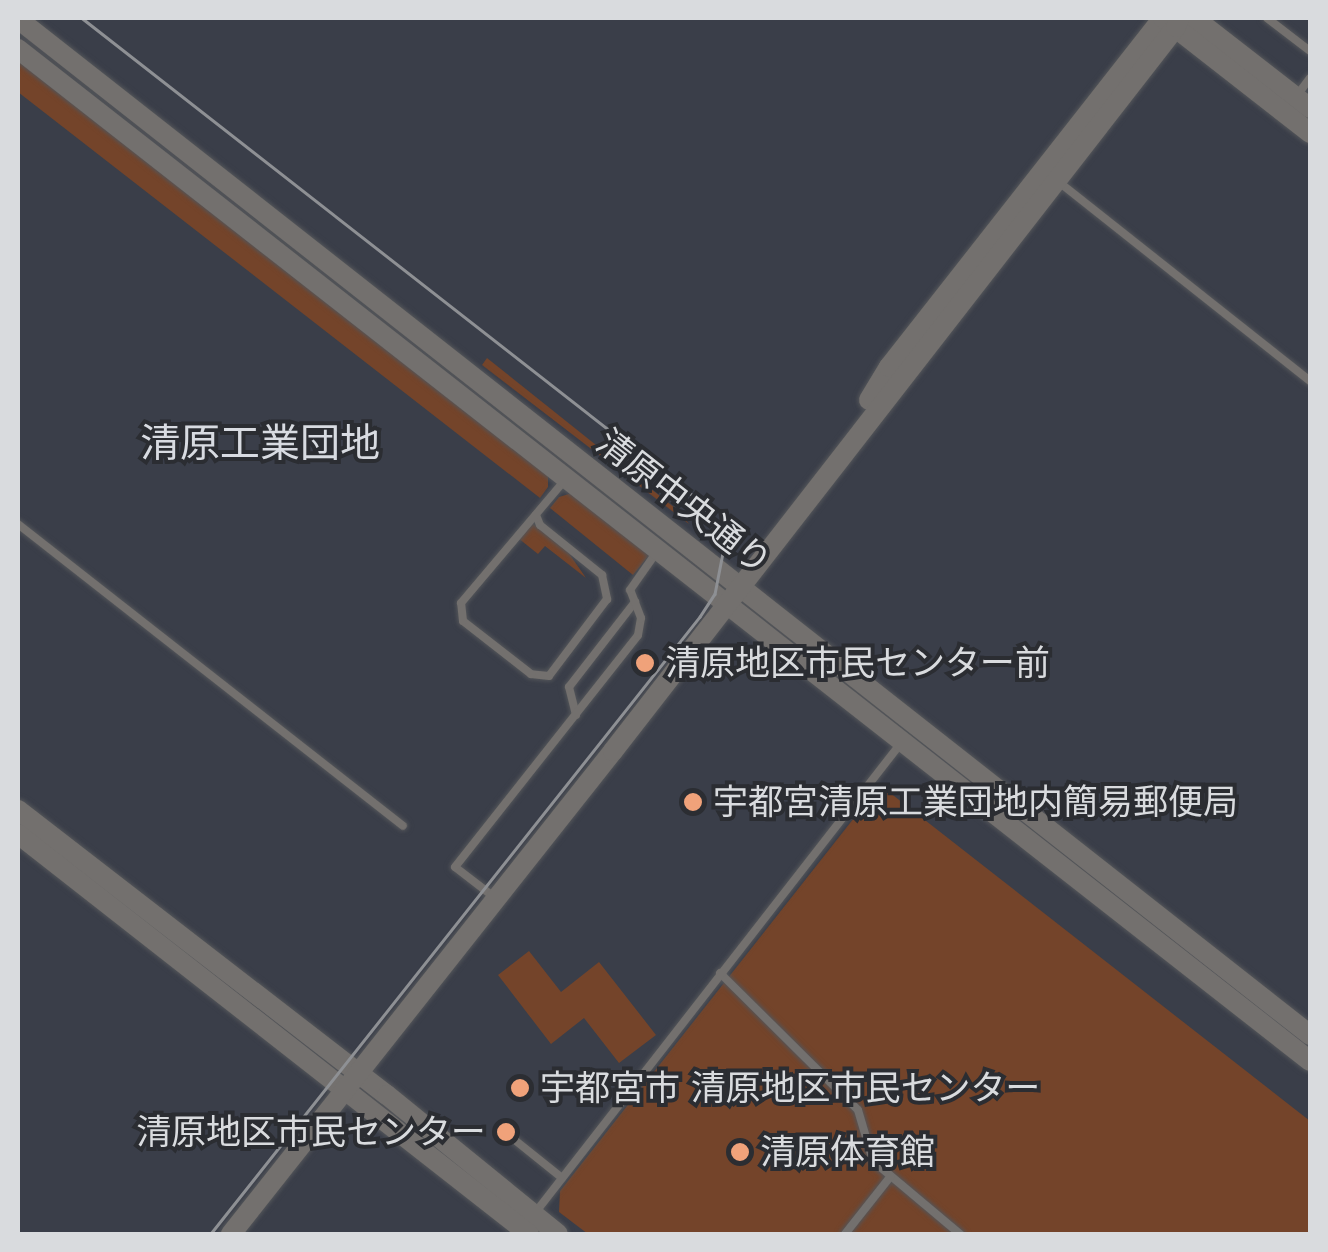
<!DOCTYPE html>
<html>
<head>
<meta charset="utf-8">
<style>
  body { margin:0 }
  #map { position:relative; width:1328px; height:1252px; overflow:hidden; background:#35373c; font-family:Jost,"Noto Sans JP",sans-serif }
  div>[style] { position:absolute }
  .built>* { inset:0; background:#3a3e49 }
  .green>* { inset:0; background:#74442a }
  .roads { filter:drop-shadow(0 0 2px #535559) drop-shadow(0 0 2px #535559) }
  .service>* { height:8px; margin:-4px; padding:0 4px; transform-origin:4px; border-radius:4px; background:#73706e }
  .tertiary>* { height:20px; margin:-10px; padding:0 10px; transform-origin:10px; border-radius:10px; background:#73706e }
  .tram>* { height:2.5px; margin:-1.25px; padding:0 1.25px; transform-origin:1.25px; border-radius:1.25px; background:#8e9094 }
  .dots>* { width:28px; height:28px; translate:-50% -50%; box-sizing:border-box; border:5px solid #2b2d32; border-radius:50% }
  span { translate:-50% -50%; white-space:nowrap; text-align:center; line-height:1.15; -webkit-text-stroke:8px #2b2d32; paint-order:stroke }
  .street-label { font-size:35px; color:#d9dbde }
  .poi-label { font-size:35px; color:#d9dbde }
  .left { translate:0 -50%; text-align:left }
  .right { translate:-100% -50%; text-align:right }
  .quarter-label { font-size:40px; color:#d8dbe1 }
  .frame { position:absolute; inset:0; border:20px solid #d9dbde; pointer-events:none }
</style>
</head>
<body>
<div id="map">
  <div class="built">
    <div style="clip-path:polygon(18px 18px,1310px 18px,1310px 1234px,18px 1234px)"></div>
  </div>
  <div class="green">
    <div style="clip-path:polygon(18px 61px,548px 475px,548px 487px,540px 498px,18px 92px)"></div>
    <div style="clip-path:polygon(487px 358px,680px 512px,689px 524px,482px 365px)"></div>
    <div style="clip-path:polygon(572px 493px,650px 554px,633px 575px,550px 508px,559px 497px)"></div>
    <div style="clip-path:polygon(531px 522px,568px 552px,586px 578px,545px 546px,538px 554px,518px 538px)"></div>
    <div style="clip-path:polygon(880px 785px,1310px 1121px,1310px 1234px,588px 1234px,559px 1212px,560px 1191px)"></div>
    <div style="clip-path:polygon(529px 951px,561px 992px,599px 962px,656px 1035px,619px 1063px,584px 1018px,551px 1044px,498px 975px)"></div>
  </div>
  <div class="roads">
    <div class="service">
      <div style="left:1267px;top:18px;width:54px;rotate:37.5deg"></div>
      <div style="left:1298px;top:94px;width:20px;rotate:-53deg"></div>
      <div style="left:1059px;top:182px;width:320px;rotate:38.4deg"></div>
      <div style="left:536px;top:515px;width:11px;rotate:68deg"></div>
      <div style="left:540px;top:525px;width:80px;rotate:38.9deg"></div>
      <div style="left:602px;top:575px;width:25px;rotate:78deg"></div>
      <div style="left:607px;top:599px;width:96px;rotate:127deg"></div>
      <div style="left:549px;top:676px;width:18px;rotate:-174deg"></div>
      <div style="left:531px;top:674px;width:86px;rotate:-142.1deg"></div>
      <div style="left:463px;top:621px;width:18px;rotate:-96deg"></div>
      <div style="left:461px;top:603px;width:160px;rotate:-49.8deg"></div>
      <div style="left:18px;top:524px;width:489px;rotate:38.1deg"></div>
      <div style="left:576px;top:715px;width:29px;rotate:-104deg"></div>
      <div style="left:569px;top:687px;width:108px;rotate:-52.2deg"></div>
      <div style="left:494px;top:897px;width:49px;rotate:-142.4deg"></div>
      <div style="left:455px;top:867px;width:295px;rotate:-51.7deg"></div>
      <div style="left:638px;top:635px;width:17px;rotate:-80deg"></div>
      <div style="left:641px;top:618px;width:30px;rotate:-111deg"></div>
      <div style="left:630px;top:590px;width:45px;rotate:-54.9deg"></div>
      <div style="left:720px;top:973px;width:194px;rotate:44.8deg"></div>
      <div style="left:858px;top:1110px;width:53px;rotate:73.6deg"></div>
      <div style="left:873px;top:1161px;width:114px;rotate:40deg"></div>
      <div style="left:516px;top:1141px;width:59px;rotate:38.8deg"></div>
      <div style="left:535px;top:1213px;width:596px;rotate:-52.09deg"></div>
      <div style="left:845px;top:1234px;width:73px;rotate:-51.7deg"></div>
    </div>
    <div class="tertiary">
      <div style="left:1194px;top:18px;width:147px;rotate:37.8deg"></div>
      <div style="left:18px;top:19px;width:1644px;rotate:38.18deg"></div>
      <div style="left:18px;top:49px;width:1641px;rotate:38.07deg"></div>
      <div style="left:869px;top:400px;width:39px;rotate:-59deg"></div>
      <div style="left:889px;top:367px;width:444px;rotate:-51.9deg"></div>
      <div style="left:1163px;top:18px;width:187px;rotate:38deg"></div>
      <div style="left:18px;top:810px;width:466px;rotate:37.7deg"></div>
      <div style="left:387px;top:1095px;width:220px;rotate:39.1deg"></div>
      <div style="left:18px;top:834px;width:649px;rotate:38.05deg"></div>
      <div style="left:231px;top:1234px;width:616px;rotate:-51.66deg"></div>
      <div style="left:613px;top:751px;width:917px;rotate:-52.13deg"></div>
      <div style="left:1176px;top:27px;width:9px;rotate:-72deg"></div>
    </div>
  </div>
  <div class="tram">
    <div style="left:82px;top:18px;width:773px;rotate:38.01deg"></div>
    <div style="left:691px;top:494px;width:35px;rotate:51deg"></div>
    <div style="left:713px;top:521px;width:34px;rotate:73deg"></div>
    <div style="left:723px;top:553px;width:42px;rotate:101deg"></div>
    <div style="left:715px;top:594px;width:27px;rotate:123deg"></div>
    <div style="left:700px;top:617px;width:787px;rotate:128.4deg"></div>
  </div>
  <div class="dots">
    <div style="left:645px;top:663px;background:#f0a27a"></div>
    <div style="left:693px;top:802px;background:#f0a27a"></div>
    <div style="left:520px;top:1088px;background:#f0a27a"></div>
    <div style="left:506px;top:1132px;background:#f0a27a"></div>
    <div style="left:740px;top:1152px;background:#f0a27a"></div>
  </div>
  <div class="street-label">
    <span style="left:684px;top:502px;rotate:38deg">清原中央通り</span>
  </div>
  <div class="poi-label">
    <span class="left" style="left:665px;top:663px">清原地区市民センター前</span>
    <span class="left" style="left:713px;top:802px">宇都宮清原工業団地内簡易郵便局</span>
    <span class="left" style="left:540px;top:1088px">宇都宮市 清原地区市民センター</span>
    <span class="right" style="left:486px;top:1132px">清原地区市民センター</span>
    <span class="left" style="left:760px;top:1152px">清原体育館</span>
  </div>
  <div class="quarter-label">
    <span style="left:260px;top:443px">清原工業団地</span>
  </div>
  <div class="frame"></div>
</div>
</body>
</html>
